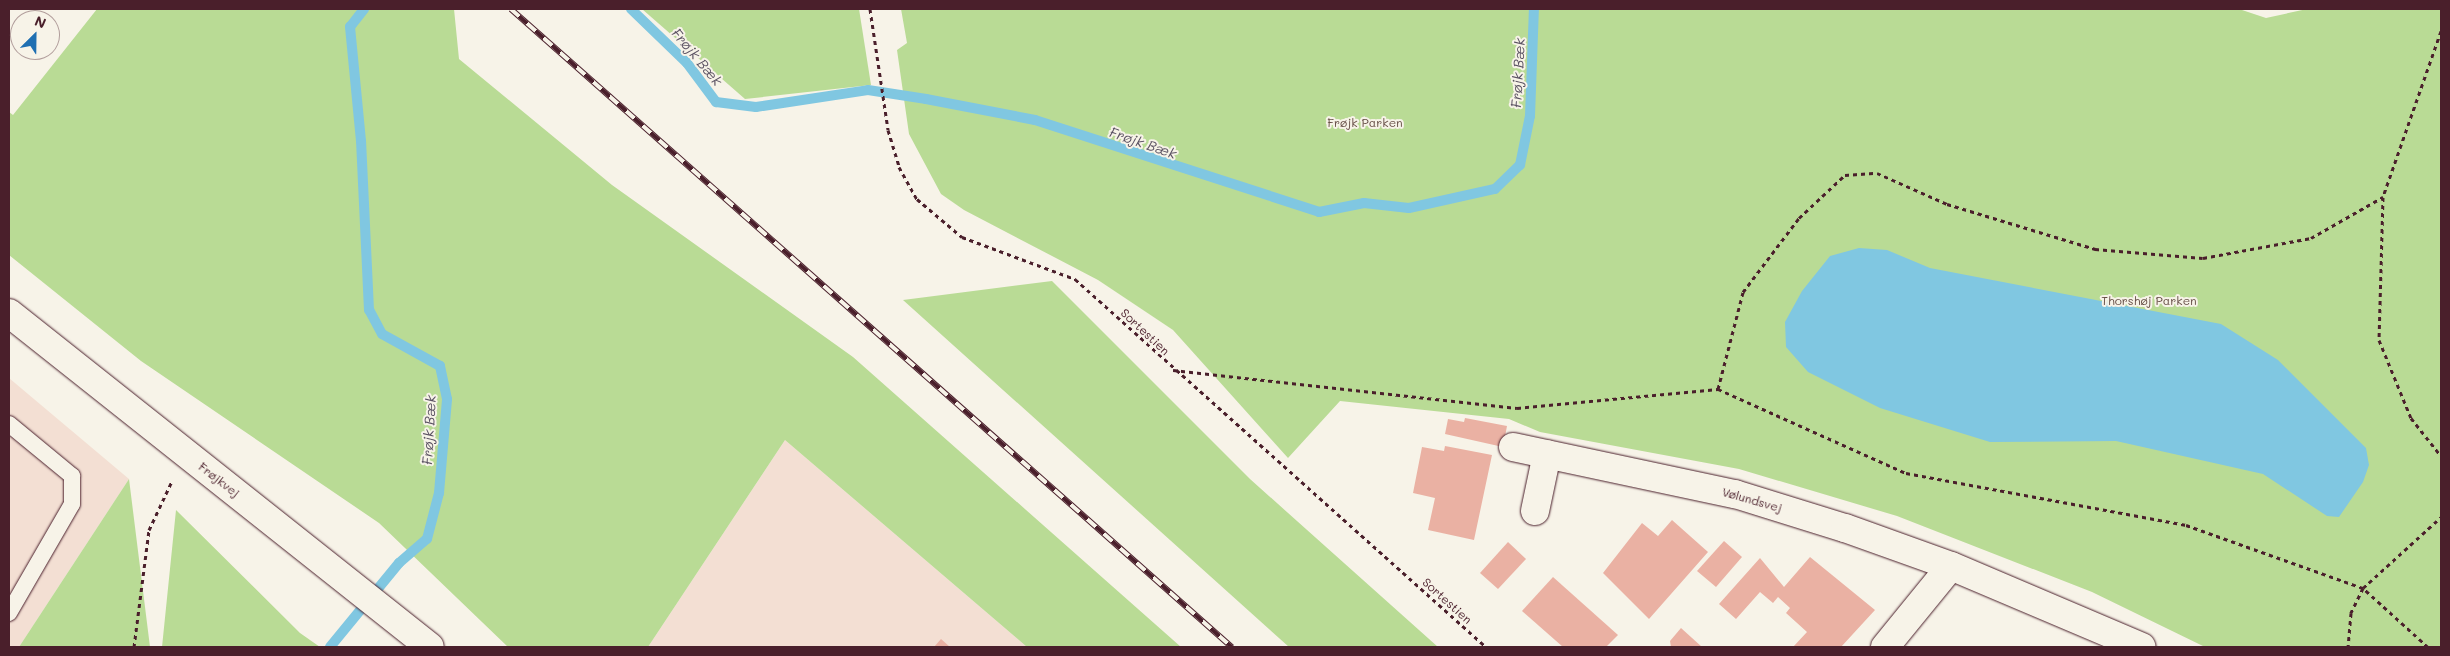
<!DOCTYPE html>
<html>
<head>
<meta charset="utf-8">
<style>
  body { margin:0 }
  #map { position:relative; width:2450px; height:656px; overflow:hidden; background:#f7f3e8; font-family:Mali,sans-serif }
  div>[style] { position:absolute }
  .built>* { inset:0; background:#f3dfd3 }
  .green>* { inset:0; background:#b9db95 }
  .water>* { inset:0; background:#80c7e1 }
  .stream>* { height:10px; margin:-5px; padding:0 5px; transform-origin:5px; border-radius:5px; background:#80c7e1 }
  .building>* { inset:0; background:#eab1a3 }
  .path>* { height:3px; margin-top:-1.5px; transform-origin:0; background:repeating-linear-gradient(90deg,#4a1f2b 0 4px,transparent 0 8px) }
  .roads { filter:drop-shadow(0 0 1px #4a1f2b) drop-shadow(0 0 1px #4a1f2b) }
  .service>* { height:16px; margin:-8px; padding:0 8px; transform-origin:8px; border-radius:8px; background:#f7f3e8 }
  .minor>* { height:28px; margin:-14px; padding:0 14px; transform-origin:14px; border-radius:14px; background:#f7f3e8 }
  .tertiary>* { height:28px; margin:-14px; padding:0 14px; transform-origin:14px; border-radius:14px; background:#f7f3e8 }
  .rail>* { height:5.5px; margin-top:-2.75px; transform-origin:0; background:repeating-linear-gradient(90deg,#f7f3e8 0 11px,#4a1f2b 0 22px); box-sizing:border-box; border-block:1px solid #4a1f2b }
  span { translate:-50% -50%; white-space:nowrap; text-align:center; line-height:1.15; -webkit-text-stroke:4px #f7f3e8; paint-order:stroke }
  .park-label { font-size:12px; color:#664e46 }
  .street-label { font-size:12px; color:#4a1f2b }
  .water-label { font-size:14px; color:#5a5162; font-style:italic }
  .frame { position:absolute; inset:0; border:10px solid #4a1f2b; pointer-events:none }
  .north { position:absolute; left:10px; top:10px; width:50px; height:50px; box-sizing:border-box; background:#f7f3e8; border:1px solid #b29e9c; border-radius:50%; rotate:23deg; font-size:14px; font-weight:700; line-height:20px; text-align:center; color:#4a1f2b }
  .north::after { content:''; display:block; margin:auto; width:18px; height:22px; background:#1f6fb2; clip-path:polygon(50% 0,100% 100%,50% 72%,0 100%) }
</style>
</head>
<body>
<div id="map">
  <div class="built">
    <div style="clip-path:polygon(9px 378px,129px 479px,19px 647px,9px 647px)"></div>
    <div style="clip-path:polygon(785px 440px,1027px 647px,648px 647px)"></div>
  </div>
  <div class="green">
    <div style="clip-path:polygon(97px 9px,454px 9px,459px 59px,612px 185px,853px 357px,1181px 647px,1027px 647px,785px 440px,648px 647px,508px 647px,379px 523px,141px 361px,9px 255px,9px 112px,13px 115px)"></div>
    <div style="clip-path:polygon(642px 9px,859px 9px,871px 85px,745px 99px)"></div>
    <div style="clip-path:polygon(901px 9px,2239px 9px,2266px 18px,2307px 9px,2441px 9px,2441px 647px,2205px 647px,2092px 592px,1897px 516px,1739px 469px,1540px 432px,1509px 419px,1340px 401px,1288px 458px,1173px 330px,1098px 280px,964px 210px,941px 194px,909px 134px,897px 50px,907px 43px)"></div>
    <div style="clip-path:polygon(1052px 281px,1250px 479px,1438px 647px,1289px 647px,903px 300px)"></div>
    <div style="clip-path:polygon(129px 479px,150px 647px,19px 647px)"></div>
    <div style="clip-path:polygon(176px 510px,300px 633px,320px 647px,162px 647px)"></div>
  </div>
  <div class="water">
    <div style="clip-path:polygon(1859px 248px,1887px 250px,1930px 268px,2221px 324px,2278px 360px,2366px 448px,2369px 465px,2363px 482px,2339px 517px,2327px 516px,2263px 474px,2116px 441px,1990px 442px,1880px 408px,1808px 372px,1786px 347px,1785px 322px,1802px 291px,1830px 256px)"></div>
  </div>
  <div class="stream">
    <div style="left:631px;top:9px;width:78px;rotate:44deg"></div>
    <div style="left:687px;top:63px;width:49px;rotate:53.4deg"></div>
    <div style="left:716px;top:102px;width:40px;rotate:7.1deg"></div>
    <div style="left:756px;top:107px;width:113px;rotate:-8.6deg"></div>
    <div style="left:868px;top:90px;width:59px;rotate:8.8deg"></div>
    <div style="left:926px;top:99px;width:111px;rotate:10.9deg"></div>
    <div style="left:1035px;top:120px;width:299px;rotate:17.9deg"></div>
    <div style="left:1319px;top:212px;width:46px;rotate:-11.3deg"></div>
    <div style="left:1364px;top:203px;width:45px;rotate:6.3deg"></div>
    <div style="left:1409px;top:208px;width:88px;rotate:-12.5deg"></div>
    <div style="left:1495px;top:189px;width:35px;rotate:-44deg"></div>
    <div style="left:1520px;top:165px;width:50px;rotate:-78.5deg"></div>
    <div style="left:1530px;top:116px;width:107px;rotate:-87.9deg"></div>
    <div style="left:330px;top:647px;width:109px;rotate:-50.6deg"></div>
    <div style="left:399px;top:563px;width:37px;rotate:-41deg"></div>
    <div style="left:427px;top:539px;width:48px;rotate:-75.4deg"></div>
    <div style="left:439px;top:493px;width:94px;rotate:-85.1deg"></div>
    <div style="left:447px;top:399px;width:34px;rotate:-102deg"></div>
    <div style="left:440px;top:366px;width:66px;rotate:-151.1deg"></div>
    <div style="left:382px;top:334px;width:27px;rotate:-118deg"></div>
    <div style="left:369px;top:310px;width:169px;rotate:-92.7deg"></div>
    <div style="left:361px;top:141px;width:115px;rotate:-95.5deg"></div>
    <div style="left:350px;top:27px;width:23px;rotate:-52deg"></div>
  </div>
  <div class="building">
    <div style="clip-path:polygon(1465px 418px,1507px 426px,1503px 447px,1445px 434px,1448px 419px,1464px 422px)"></div>
    <div style="clip-path:polygon(1445px 446px,1492px 455px,1474px 540px,1428px 530px,1435px 498px,1413px 493px,1422px 447px,1444px 451px)"></div>
    <div style="clip-path:polygon(1672px 520px,1708px 552px,1649px 619px,1603px 573px,1642px 523px,1658px 536px)"></div>
    <div style="clip-path:polygon(1724px 541px,1742px 557px,1716px 587px,1697px 571px)"></div>
    <div style="clip-path:polygon(1508px 542px,1526px 559px,1498px 589px,1480px 573px)"></div>
    <div style="clip-path:polygon(1810px 557px,1875px 610px,1841px 647px,1793px 647px,1807px 632px,1786px 613px,1790px 608px,1778px 597px,1773px 603px,1760px 592px,1736px 619px,1719px 604px,1760px 558px,1784px 587px)"></div>
    <div style="clip-path:polygon(1553px 577px,1618px 635px,1606px 647px,1563px 647px,1522px 611px)"></div>
    <div style="clip-path:polygon(1681px 628px,1702px 647px,1671px 647px,1670px 641px)"></div>
    <div style="clip-path:polygon(941px 639px,950px 647px,934px 647px)"></div>
  </div>
  <div class="path">
    <div style="left:870px;top:9px;width:122px;rotate:81.5deg"></div>
    <div style="left:888px;top:130px;width:39px;rotate:73deg"></div>
    <div style="left:899px;top:167px;width:37px;rotate:61deg"></div>
    <div style="left:917px;top:199px;width:59px;rotate:40.2deg"></div>
    <div style="left:962px;top:237px;width:121px;rotate:20.4deg"></div>
    <div style="left:1075px;top:279px;width:552px;rotate:41.84deg"></div>
    <div style="left:2441px;top:31px;width:176px;rotate:109.3deg"></div>
    <div style="left:2383px;top:197px;width:143px;rotate:91.6deg"></div>
    <div style="left:2379px;top:340px;width:84px;rotate:67.7deg"></div>
    <div style="left:2411px;top:418px;width:48px;rotate:51.7deg"></div>
    <div style="left:1173px;top:370px;width:346px;rotate:6.3deg"></div>
    <div style="left:1517px;top:408px;width:202px;rotate:-5.4deg"></div>
    <div style="left:1718px;top:389px;width:206px;rotate:24.1deg"></div>
    <div style="left:1906px;top:473px;width:285px;rotate:10.5deg"></div>
    <div style="left:2186px;top:525px;width:188px;rotate:19.6deg"></div>
    <div style="left:2363px;top:588px;width:28px;rotate:116deg"></div>
    <div style="left:2351px;top:613px;width:34px;rotate:95deg"></div>
    <div style="left:1718px;top:389px;width:100px;rotate:-75.5deg"></div>
    <div style="left:1743px;top:292px;width:93px;rotate:-52.9deg"></div>
    <div style="left:1799px;top:218px;width:63px;rotate:-43.1deg"></div>
    <div style="left:1845px;top:175px;width:32px;rotate:-4deg"></div>
    <div style="left:1877px;top:173px;width:77px;rotate:23.9deg"></div>
    <div style="left:1947px;top:204px;width:155px;rotate:16.9deg"></div>
    <div style="left:2095px;top:249px;width:108px;rotate:4.8deg"></div>
    <div style="left:2203px;top:258px;width:110px;rotate:-10.5deg"></div>
    <div style="left:2311px;top:238px;width:83px;rotate:-29.7deg"></div>
    <div style="left:134px;top:647px;width:118px;rotate:-82.7deg"></div>
    <div style="left:149px;top:530px;width:54px;rotate:-64.9deg"></div>
    <div style="left:2428px;top:647px;width:88px;rotate:-137.8deg"></div>
    <div style="left:2363px;top:588px;width:105px;rotate:-42.3deg"></div>
  </div>
  <div class="roads">
    <div class="service">
      <div style="left:9px;top:424px;width:82px;rotate:39.5deg"></div>
      <div style="left:72px;top:476px;width:28px;rotate:90deg"></div>
      <div style="left:72px;top:504px;width:126px;rotate:120deg"></div>
    </div>
    <div class="minor">
      <div style="left:1513px;top:447px;width:227px;rotate:12deg"></div>
      <div style="left:1735px;top:494px;width:115px;rotate:17.2deg"></div>
      <div style="left:1845px;top:528px;width:113px;rotate:19.7deg"></div>
      <div style="left:1951px;top:566px;width:207px;rotate:23deg"></div>
      <div style="left:1535px;top:511px;width:58px;rotate:-78.1deg"></div>
      <div style="left:1885px;top:647px;width:104px;rotate:-50.8deg"></div>
    </div>
    <div class="tertiary">
      <div style="left:9px;top:313px;width:537px;rotate:38.43deg"></div>
    </div>
  </div>
  <div class="rail">
    <div style="left:511px;top:9px;width:963px;rotate:41.51deg"></div>
  </div>
  <div class="park-label">
    <span style="left:1365px;top:123px">Frøjk Parken</span>
    <span style="left:2149px;top:301px">Thorshøj Parken</span>
  </div>
  <div class="street-label">
    <span style="left:1145px;top:332px;rotate:43deg">Sortestien</span>
    <span style="left:219px;top:480px;rotate:38deg">Frøjkvej</span>
    <span style="left:1752px;top:500px;rotate:16deg">Vølundsvej</span>
    <span style="left:1447px;top:601px;rotate:42deg">Sortestien</span>
  </div>
  <div class="water-label">
    <span style="left:697px;top:57px;rotate:50deg">Frøjk Bæk</span>
    <span style="left:1518px;top:73px;rotate:-87deg">Frøjk Bæk</span>
    <span style="left:1143px;top:143px;rotate:19deg">Frøjk Bæk</span>
    <span style="left:429px;top:430px;rotate:-87deg">Frøjk Bæk</span>
  </div>
  <div class="frame"></div>
  <div class="north">N</div>
</div>
</body>
</html>
